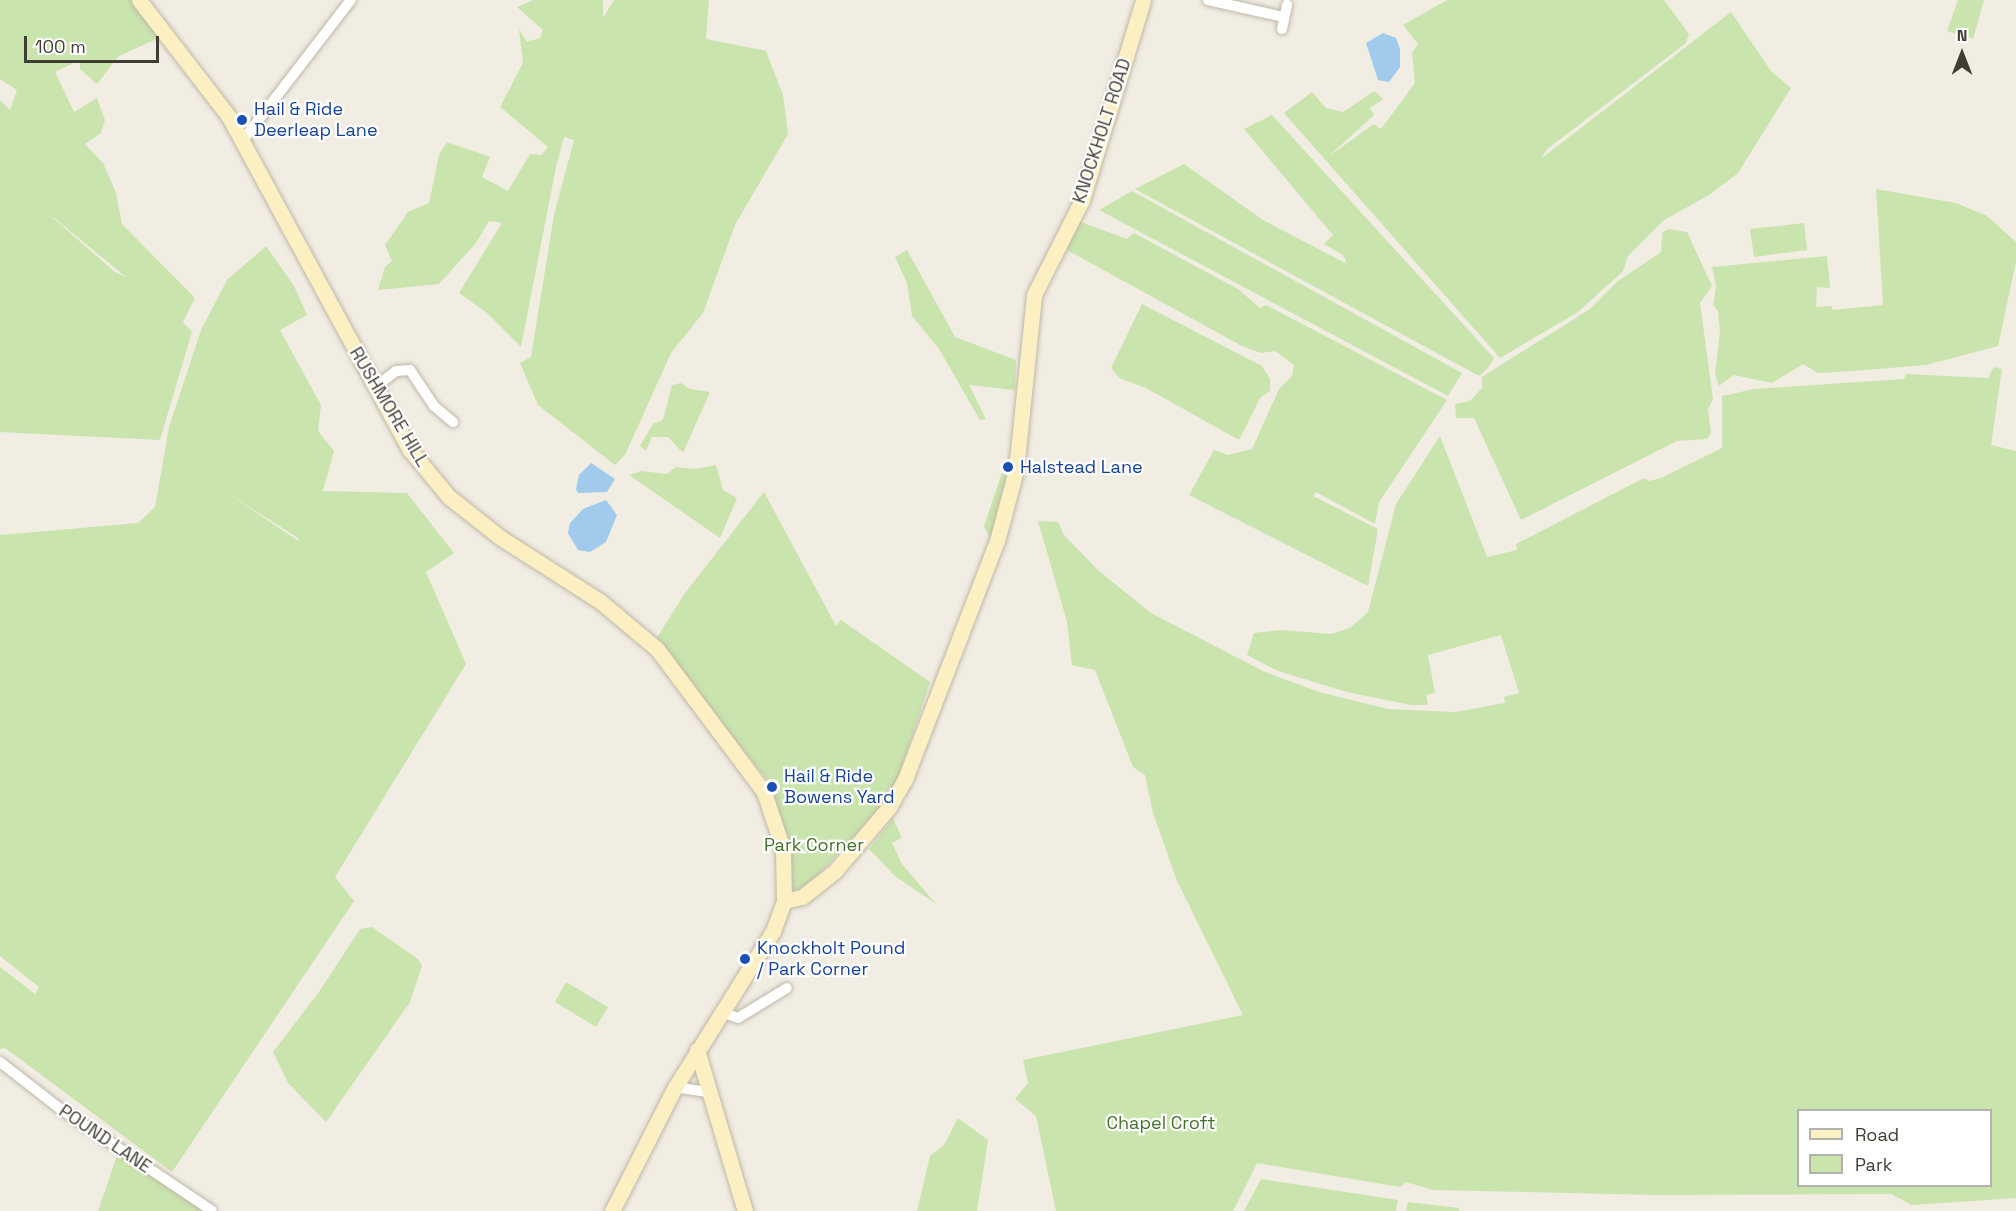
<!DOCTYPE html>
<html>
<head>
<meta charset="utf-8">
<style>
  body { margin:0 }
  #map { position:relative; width:2016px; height:1211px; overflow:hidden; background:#f1ede3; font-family:"Space Grotesk",sans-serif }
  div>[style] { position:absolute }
  .green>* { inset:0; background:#cae4ad }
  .water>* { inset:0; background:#a0cbed }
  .roads { filter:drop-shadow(0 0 2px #bfb8a9) drop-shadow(0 0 2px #bfb8a9) }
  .street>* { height:10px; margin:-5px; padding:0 5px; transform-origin:5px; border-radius:5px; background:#fff }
  .secondary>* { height:15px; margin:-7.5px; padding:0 7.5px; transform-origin:7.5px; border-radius:7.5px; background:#fcf0c2 }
  .dots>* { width:16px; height:16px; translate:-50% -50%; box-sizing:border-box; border:3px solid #fff; border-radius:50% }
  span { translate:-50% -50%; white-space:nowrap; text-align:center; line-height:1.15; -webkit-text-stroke:4.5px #fff; paint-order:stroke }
  .transit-label { font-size:18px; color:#164399 }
  .left { translate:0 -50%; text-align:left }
  .street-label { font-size:18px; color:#423d34 }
  .park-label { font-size:18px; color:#43712a }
  .legend { position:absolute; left:1797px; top:1109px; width:195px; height:78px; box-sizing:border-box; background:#fff; border:2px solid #b3b1ae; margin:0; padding:8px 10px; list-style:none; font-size:18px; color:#423d34 }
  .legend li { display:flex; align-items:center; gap:12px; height:30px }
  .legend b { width:30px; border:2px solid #b3b1ae }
  .north { position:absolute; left:1932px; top:24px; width:60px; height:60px; -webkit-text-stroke:4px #fff; paint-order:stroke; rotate:0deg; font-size:16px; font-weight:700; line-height:24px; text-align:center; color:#423d34 }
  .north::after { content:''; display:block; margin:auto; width:21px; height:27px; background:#423d34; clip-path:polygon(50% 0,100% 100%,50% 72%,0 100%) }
  .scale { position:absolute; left:24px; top:36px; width:135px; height:27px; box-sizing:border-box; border:3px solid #423d34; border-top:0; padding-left:8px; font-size:18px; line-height:21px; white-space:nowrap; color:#423d34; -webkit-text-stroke:4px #fff; paint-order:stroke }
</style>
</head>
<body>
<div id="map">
  <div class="green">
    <div style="clip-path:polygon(evenodd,0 0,135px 0,163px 36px,119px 56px,97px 84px,80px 69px,80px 60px,55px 72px,74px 112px,97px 98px,105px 120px,101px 133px,85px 144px,103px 163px,116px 193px,122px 224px,195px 298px,183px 322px,192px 332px,160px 440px,0 432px,0 100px,10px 110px,17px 90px,0 79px,0 0,52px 217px,53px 217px,126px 277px,115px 272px,52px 217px)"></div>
    <div style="clip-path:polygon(533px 0,603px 0,603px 18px,614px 0,709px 0,706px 39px,766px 51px,783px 95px,788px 134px,735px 225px,703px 313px,671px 353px,625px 455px,615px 465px,538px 405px,520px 363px,531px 357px,554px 215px,574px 140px,564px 137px,556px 167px,521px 347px,487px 313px,459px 293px,502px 223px,489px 221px,476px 243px,439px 284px,378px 290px,385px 267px,392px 261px,385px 245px,408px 212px,429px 203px,439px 155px,447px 142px,490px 157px,482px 177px,508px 191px,530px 154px,541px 155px,548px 147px,500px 107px,523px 63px,519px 29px,527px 42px,540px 38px,543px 30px,517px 7px)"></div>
    <div style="clip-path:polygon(1447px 0,1664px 0,1689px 34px,1686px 43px,1546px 150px,1542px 158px,1731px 12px,1771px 71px,1791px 88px,1738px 173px,1709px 195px,1664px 220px,1628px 256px,1623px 271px,1578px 312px,1500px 358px,1284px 113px,1312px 92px,1326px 108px,1343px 112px,1374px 91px,1383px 99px,1370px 108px,1374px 115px,1329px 156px,1374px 124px,1381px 129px,1415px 83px,1412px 53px,1418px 44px,1403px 25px)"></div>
    <div style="clip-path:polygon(1958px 0,1984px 0,1973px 39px,1947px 31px)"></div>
    <div style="clip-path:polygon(1272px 115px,1494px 358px,1488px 368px,1479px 376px,1135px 189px,1184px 164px,1263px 220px,1347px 264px,1343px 255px,1324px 244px,1333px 235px,1244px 129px)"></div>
    <div style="clip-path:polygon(1876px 189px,1956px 203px,1987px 216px,2016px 242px,2016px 262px,1998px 346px,1926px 365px,1853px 371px,1818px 373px,1803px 364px,1772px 383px,1734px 375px,1719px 386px,1715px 374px,1720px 331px,1718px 311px,1713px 305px,1716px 286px,1712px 267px,1827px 256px,1830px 288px,1817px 287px,1816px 307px,1832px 306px,1832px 310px,1883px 305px)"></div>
    <div style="clip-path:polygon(1132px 191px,1462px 373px,1448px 396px,1099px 210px)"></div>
    <div style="clip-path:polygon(1078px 221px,1127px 239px,1134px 233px,1238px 289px,1260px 308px,1266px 305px,1447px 400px,1379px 502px,1375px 524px,1316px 492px,1313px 496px,1378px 529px,1368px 586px,1189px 495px,1214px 450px,1228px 455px,1252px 449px,1279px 389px,1292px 376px,1294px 365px,1275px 351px,1261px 353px,1242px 346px,1065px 249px)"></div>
    <div style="clip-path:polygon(1804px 223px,1807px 250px,1754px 257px,1750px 229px)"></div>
    <div style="clip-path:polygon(1668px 229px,1687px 232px,1712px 286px,1700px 303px,1713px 399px,1708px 409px,1711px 433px,1707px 439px,1677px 441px,1521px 520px,1474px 418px,1456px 418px,1455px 404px,1470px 401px,1482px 388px,1482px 377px,1590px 309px,1618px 281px,1661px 252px,1662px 233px)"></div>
    <div style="clip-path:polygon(evenodd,266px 246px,294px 286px,307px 315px,280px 330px,321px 405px,318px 431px,334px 451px,323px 491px,407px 493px,454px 553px,426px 572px,466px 664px,335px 877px,354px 901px,172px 1172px,5px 1048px,0 1049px,0 967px,35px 994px,39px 987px,0 956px,0 535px,138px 523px,155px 507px,169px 427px,201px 330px,227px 280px,266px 246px,224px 491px,298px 538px,298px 540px,297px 540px,224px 491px)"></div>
    <div style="clip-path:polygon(907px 250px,955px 337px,1016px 360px,1015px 390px,969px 385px,986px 419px,980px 420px,939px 349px,912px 316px,907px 283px,895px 257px)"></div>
    <div style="clip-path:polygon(1142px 304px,1262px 366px,1270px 379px,1270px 391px,1260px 398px,1239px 440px,1146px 388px,1119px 378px,1111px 368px)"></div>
    <div style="clip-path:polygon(evenodd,1994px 367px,2002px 369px,1991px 445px,2016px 451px,2016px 1198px,1912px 1205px,1891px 1194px,1657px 1195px,1433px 1190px,1406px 1182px,1400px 1187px,1257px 1163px,1233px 1211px,1056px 1211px,1036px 1116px,1015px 1099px,1028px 1083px,1023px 1060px,1243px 1015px,1177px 881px,1153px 813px,1145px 775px,1133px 767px,1095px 670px,1072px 665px,1067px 622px,1038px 521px,1058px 522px,1064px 535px,1099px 571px,1151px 613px,1263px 671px,1319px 692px,1388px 709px,1455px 712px,1505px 703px,1504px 697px,1519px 693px,1501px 635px,1428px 655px,1435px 693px,1426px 695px,1428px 705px,1411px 705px,1347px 692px,1278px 671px,1247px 655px,1254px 633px,1282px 630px,1331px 634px,1350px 628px,1368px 612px,1396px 504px,1440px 436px,1487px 557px,1517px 550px,1516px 544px,1644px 478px,1649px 481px,1661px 478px,1722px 448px,1722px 396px,1754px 389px,1904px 379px,1906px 374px,1988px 378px,1994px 367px,1798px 1110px,1990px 1110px,1990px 1186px,1798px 1186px,1798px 1110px)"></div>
    <div style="clip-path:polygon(681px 383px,690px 389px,710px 392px,683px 453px,668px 437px,652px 437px,646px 451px,640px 446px,653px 424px,663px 420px,672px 385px)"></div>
    <div style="clip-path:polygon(716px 465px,723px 490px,737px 498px,720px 538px,629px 475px,641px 471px,667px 474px,676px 467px,694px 469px)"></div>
    <div style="clip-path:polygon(1004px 467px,1011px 472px,991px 540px,984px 526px)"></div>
    <div style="clip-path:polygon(764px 492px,836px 626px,841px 620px,930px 682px,900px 774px,885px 802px,812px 882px,799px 889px,790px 890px,771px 784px,654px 642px,685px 593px)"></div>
    <div style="clip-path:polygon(893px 818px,902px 838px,892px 843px,902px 864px,936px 904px,895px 876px,869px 849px)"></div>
    <div style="clip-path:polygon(372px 927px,418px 959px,422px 966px,410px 1002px,326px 1122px,288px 1083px,273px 1052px,319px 992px,360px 929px)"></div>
    <div style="clip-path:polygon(566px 982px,608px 1007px,596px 1027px,555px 1002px)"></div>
    <div style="clip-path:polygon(958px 1118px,988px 1140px,977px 1211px,917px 1211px,930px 1156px,944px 1145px)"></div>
    <div style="clip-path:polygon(118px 1153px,206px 1211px,98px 1211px)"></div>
    <div style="clip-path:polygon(1261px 1179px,1398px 1200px,1396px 1211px,1244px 1211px)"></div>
    <div style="clip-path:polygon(1408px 1202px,1459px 1208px,1459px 1211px,1406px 1211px)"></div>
  </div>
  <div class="water">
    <div style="clip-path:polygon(1383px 33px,1396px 38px,1400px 49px,1400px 67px,1389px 82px,1378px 80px,1366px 43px)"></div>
    <div style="clip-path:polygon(591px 463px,615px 479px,607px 492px,578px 493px,576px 489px,579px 475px)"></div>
    <div style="clip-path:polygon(606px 500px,617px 515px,606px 542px,590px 552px,578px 550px,568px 533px,570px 523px,583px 509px)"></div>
  </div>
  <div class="roads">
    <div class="street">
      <div style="left:1208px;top:0;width:78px;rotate:12.6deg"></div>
      <div style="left:1282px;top:29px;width:25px;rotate:-78deg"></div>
      <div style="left:243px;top:140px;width:177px;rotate:-52.4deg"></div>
      <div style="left:375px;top:387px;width:26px;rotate:-37deg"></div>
      <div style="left:396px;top:371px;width:14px;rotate:-4deg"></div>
      <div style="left:410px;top:370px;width:43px;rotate:56.3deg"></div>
      <div style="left:434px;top:406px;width:25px;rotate:40deg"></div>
      <div style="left:721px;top:1012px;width:18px;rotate:19deg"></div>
      <div style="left:738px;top:1018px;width:57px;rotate:-31.5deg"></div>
      <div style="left:0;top:1062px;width:75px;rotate:37.9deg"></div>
      <div style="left:59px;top:1108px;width:184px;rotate:33.9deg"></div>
      <div style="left:675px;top:1087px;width:32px;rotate:9deg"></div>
    </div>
    <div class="secondary">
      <div style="left:139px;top:0;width:148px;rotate:52.4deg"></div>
      <div style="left:229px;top:117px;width:379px;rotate:61.5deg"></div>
      <div style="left:410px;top:450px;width:61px;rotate:50.3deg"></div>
      <div style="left:449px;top:497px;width:66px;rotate:38.3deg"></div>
      <div style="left:501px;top:538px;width:119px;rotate:32.6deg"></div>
      <div style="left:601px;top:602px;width:73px;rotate:40deg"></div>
      <div style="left:657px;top:649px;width:179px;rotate:53.2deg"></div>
      <div style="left:764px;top:792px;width:60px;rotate:71.6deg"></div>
      <div style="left:783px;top:849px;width:52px;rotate:88.9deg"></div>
      <div style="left:784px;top:901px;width:32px;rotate:110deg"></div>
      <div style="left:773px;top:931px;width:184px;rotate:122.1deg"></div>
      <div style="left:675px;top:1087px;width:139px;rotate:116.9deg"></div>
      <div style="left:784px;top:901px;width:18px;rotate:-13deg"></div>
      <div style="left:802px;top:897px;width:42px;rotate:-38.2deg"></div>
      <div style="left:835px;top:871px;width:84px;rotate:-49.8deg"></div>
      <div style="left:889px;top:807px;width:32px;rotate:-60deg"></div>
      <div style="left:905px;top:779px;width:255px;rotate:-68.9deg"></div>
      <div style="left:997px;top:541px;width:73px;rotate:-75deg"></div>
      <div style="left:1016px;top:470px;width:176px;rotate:-84.1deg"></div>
      <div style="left:1034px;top:295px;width:106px;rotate:-63.2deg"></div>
      <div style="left:1082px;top:200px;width:209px;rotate:-73deg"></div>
      <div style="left:697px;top:1050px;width:168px;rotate:73.4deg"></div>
    </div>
  </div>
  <div class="dots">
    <div style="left:242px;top:120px;background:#1a4fb4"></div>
    <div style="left:1008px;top:467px;background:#1a4fb4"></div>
    <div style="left:772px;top:787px;background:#1a4fb4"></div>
    <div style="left:745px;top:959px;background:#1a4fb4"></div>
  </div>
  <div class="transit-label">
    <span class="left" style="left:254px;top:120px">Hail &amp; Ride<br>Deerleap Lane</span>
    <span class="left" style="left:1020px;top:467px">Halstead Lane</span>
    <span class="left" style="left:784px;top:787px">Hail &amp; Ride<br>Bowens Yard</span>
    <span class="left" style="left:757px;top:959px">Knockholt Pound<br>/ Park Corner</span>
  </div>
  <div class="street-label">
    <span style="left:1102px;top:131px;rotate:-72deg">KNOCKHOLT ROAD</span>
    <span style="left:389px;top:407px;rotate:59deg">RUSHMORE HILL</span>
    <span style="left:105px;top:1139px;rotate:34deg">POUND LANE</span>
  </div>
  <div class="park-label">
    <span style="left:814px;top:845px">Park Corner</span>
    <span style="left:1161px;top:1123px">Chapel Croft</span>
  </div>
  <ul class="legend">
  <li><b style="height:8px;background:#fcf0c2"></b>Road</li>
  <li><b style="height:16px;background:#cae4ad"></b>Park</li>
  </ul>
  <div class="north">N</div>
  <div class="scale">100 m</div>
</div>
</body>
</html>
